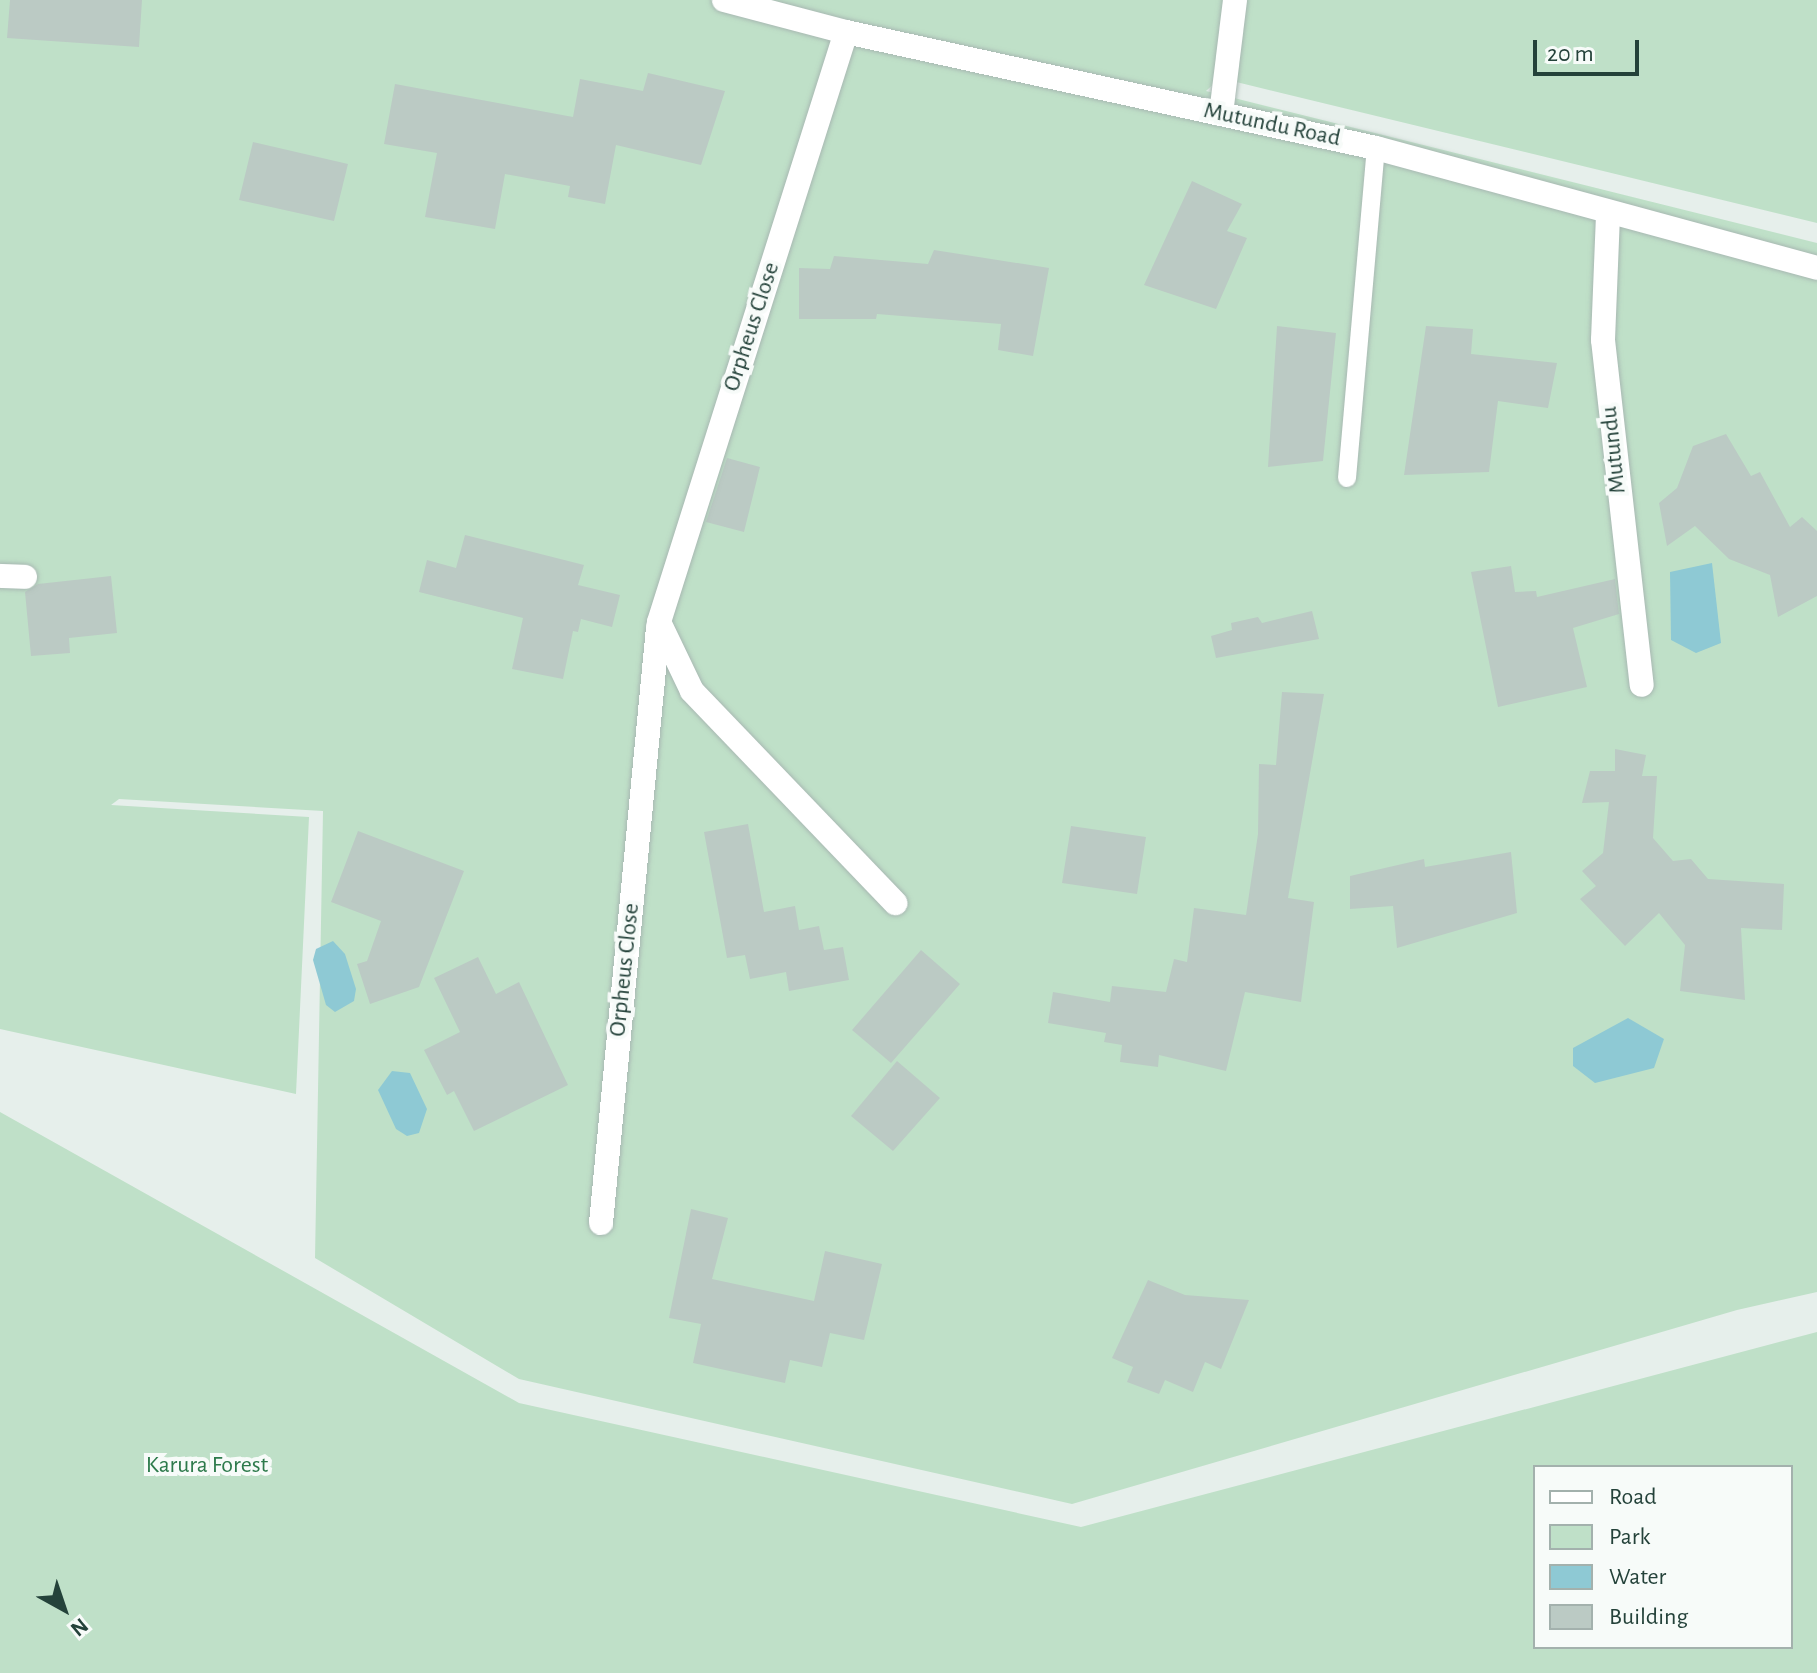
<!DOCTYPE html>
<html>
<head>
<meta charset="utf-8">
<style>
  body { margin:0 }
  #map { position:relative; width:1817px; height:1673px; overflow:hidden; background:#e6efeb; font-family:"Alegreya Sans",sans-serif }
  div>[style] { position:absolute }
  .green>* { inset:0; background:#bfe0c8 }
  .water>* { inset:0; background:#8ec9d4 }
  .building>* { inset:0; background:#bbcac4 }
  .roads { filter:drop-shadow(0 0 2px #a8b8b2) drop-shadow(0 0 2px #a8b8b2) }
  .lane>* { height:18px; margin:-9px; padding:0 9px; transform-origin:9px; border-radius:9px; background:#fff }
  .street>* { height:24px; margin:-12px; padding:0 12px; transform-origin:12px; border-radius:12px; background:#fff }
  span { translate:-50% -50%; white-space:nowrap; text-align:center; line-height:1.15; -webkit-text-stroke:8px #f7fbf9; paint-order:stroke }
  .street-label { font-size:24px; color:#24423a }
  .park-label { font-size:24px; color:#2d7a4b }
  .legend { position:absolute; left:1533px; top:1465px; width:260px; height:184px; box-sizing:border-box; background:#f7fbf9; border:2px solid #a3b1ad; margin:0; padding:10px 14px; list-style:none; font-size:24px; color:#24423a }
  .legend li { display:flex; align-items:center; gap:16px; height:40px }
  .legend b { width:40px; border:2px solid #a3b1ad }
  .north { position:absolute; left:24px; top:1569px; width:80px; height:80px; -webkit-text-stroke:6px #f7fbf9; paint-order:stroke; rotate:140deg; font-size:22px; font-weight:700; line-height:32px; text-align:center; color:#24423a }
  .north::after { content:''; display:block; margin:auto; width:28px; height:36px; background:#24423a; clip-path:polygon(50% 0,100% 100%,50% 72%,0 100%) }
  .scale { position:absolute; left:1533px; top:40px; width:106px; height:36px; box-sizing:border-box; border:4px solid #24423a; border-top:0; padding-left:10px; font-size:24px; line-height:28px; white-space:nowrap; color:#24423a; -webkit-text-stroke:6px #f7fbf9; paint-order:stroke }
</style>
</head>
<body>
<div id="map">
  <div class="green">
    <div style="clip-path:polygon(0 0,1817px 0,1817px 223px,1220px 78px,1206px 91px,1817px 243px,1817px 1292px,1737px 1310px,1072px 1504px,519px 1379px,315px 1258px,323px 811px,119px 799px,111px 805px,309px 817px,296px 1094px,0 1029px)"></div>
    <div style="clip-path:polygon(evenodd,0 1112px,519px 1403px,1081px 1527px,1817px 1332px,1817px 1673px,0 1673px,0 1112px,1535px 1467px,1791px 1467px,1791px 1647px,1535px 1647px,1535px 1467px)"></div>
  </div>
  <div class="water">
    <div style="clip-path:polygon(1712px 563px,1721px 643px,1696px 653px,1671px 640px,1670px 572px)"></div>
    <div style="clip-path:polygon(333px 941px,345px 954px,356px 989px,354px 1001px,335px 1012px,326px 1005px,313px 960px,316px 949px)"></div>
    <div style="clip-path:polygon(1628px 1018px,1664px 1039px,1654px 1068px,1595px 1083px,1573px 1066px,1573px 1048px)"></div>
    <div style="clip-path:polygon(392px 1071px,410px 1073px,427px 1109px,419px 1133px,407px 1136px,396px 1129px,378px 1090px)"></div>
  </div>
  <div class="building">
    <div style="clip-path:polygon(10px 0,142px 0,139px 47px,7px 38px)"></div>
    <div style="clip-path:polygon(648px 73px,725px 91px,701px 165px,616px 145px,605px 204px,568px 197px,570px 186px,505px 174px,495px 229px,425px 217px,437px 153px,384px 144px,395px 84px,573px 117px,580px 79px,643px 91px)"></div>
    <div style="clip-path:polygon(253px 142px,348px 164px,334px 221px,239px 200px)"></div>
    <div style="clip-path:polygon(1192px 181px,1242px 204px,1227px 231px,1247px 238px,1216px 309px,1144px 285px)"></div>
    <div style="clip-path:polygon(934px 250px,1049px 268px,1033px 356px,998px 350px,1001px 324px,877px 314px,876px 319px,799px 319px,799px 268px,830px 269px,834px 256px,928px 264px)"></div>
    <div style="clip-path:polygon(1277px 326px,1336px 333px,1323px 461px,1268px 467px)"></div>
    <div style="clip-path:polygon(1426px 326px,1473px 329px,1471px 354px,1557px 363px,1548px 408px,1498px 401px,1489px 472px,1404px 475px)"></div>
    <div style="clip-path:polygon(1726px 434px,1751px 476px,1760px 472px,1790px 527px,1802px 517px,1817px 531px,1817px 596px,1778px 617px,1770px 575px,1729px 559px,1695px 526px,1667px 546px,1659px 503px,1677px 488px,1693px 446px)"></div>
    <div style="clip-path:polygon(727px 458px,760px 467px,744px 532px,706px 522px)"></div>
    <div style="clip-path:polygon(465px 535px,584px 565px,578px 585px,620px 595px,612px 627px,581px 619px,578px 632px,573px 631px,563px 679px,512px 669px,523px 618px,419px 592px,427px 560px,456px 568px)"></div>
    <div style="clip-path:polygon(1511px 566px,1515px 592px,1536px 591px,1537px 597px,1615px 579px,1619px 614px,1573px 628px,1587px 687px,1498px 707px,1471px 572px)"></div>
    <div style="clip-path:polygon(111px 576px,117px 633px,69px 638px,70px 653px,31px 656px,25px 592px,38px 584px)"></div>
    <div style="clip-path:polygon(1312px 611px,1319px 639px,1216px 658px,1211px 636px,1232px 630px,1231px 623px,1258px 617px,1262px 623px)"></div>
    <div style="clip-path:polygon(1282px 692px,1324px 694px,1288px 898px,1314px 902px,1301px 1002px,1245px 992px,1226px 1071px,1159px 1055px,1158px 1067px,1120px 1062px,1122px 1045px,1104px 1042px,1106px 1033px,1048px 1023px,1053px 992px,1110px 1002px,1112px 986px,1166px 992px,1174px 959px,1187px 962px,1194px 908px,1246px 915px,1258px 834px,1259px 764px,1276px 765px)"></div>
    <div style="clip-path:polygon(1615px 749px,1646px 755px,1642px 776px,1657px 776px,1653px 838px,1673px 861px,1691px 859px,1708px 879px,1784px 884px,1782px 930px,1741px 928px,1745px 1000px,1680px 991px,1685px 945px,1659px 913px,1625px 946px,1580px 899px,1596px 886px,1582px 871px,1603px 853px,1609px 802px,1582px 803px,1590px 771px,1615px 771px)"></div>
    <div style="clip-path:polygon(748px 824px,764px 912px,795px 906px,799px 930px,819px 926px,824px 950px,843px 947px,849px 980px,789px 991px,786px 972px,750px 979px,745px 955px,727px 958px,704px 832px)"></div>
    <div style="clip-path:polygon(1071px 826px,1146px 837px,1137px 894px,1062px 883px)"></div>
    <div style="clip-path:polygon(358px 831px,464px 871px,419px 987px,370px 1004px,357px 964px,367px 961px,381px 921px,331px 902px)"></div>
    <div style="clip-path:polygon(1511px 852px,1517px 913px,1397px 948px,1393px 906px,1350px 909px,1350px 876px,1424px 859px,1425px 867px)"></div>
    <div style="clip-path:polygon(921px 950px,960px 984px,891px 1063px,852px 1030px)"></div>
    <div style="clip-path:polygon(478px 957px,496px 994px,519px 982px,568px 1085px,474px 1131px,454px 1091px,447px 1095px,424px 1050px,460px 1032px,434px 978px)"></div>
    <div style="clip-path:polygon(897px 1061px,940px 1098px,893px 1151px,851px 1116px)"></div>
    <div style="clip-path:polygon(691px 1209px,728px 1218px,712px 1279px,814px 1301px,825px 1251px,882px 1264px,864px 1340px,830px 1333px,822px 1367px,790px 1360px,785px 1383px,693px 1363px,701px 1324px,669px 1318px)"></div>
    <div style="clip-path:polygon(1148px 1280px,1185px 1295px,1249px 1300px,1221px 1369px,1205px 1362px,1193px 1392px,1165px 1380px,1159px 1394px,1127px 1382px,1133px 1367px,1112px 1358px)"></div>
  </div>
  <div class="roads">
    <div class="lane">
      <div style="left:1347px;top:478px;width:331px;rotate:-85deg"></div>
    </div>
    <div class="street">
      <div style="left:724px;top:0;width:126px;rotate:14.7deg"></div>
      <div style="left:846px;top:32px;width:543px;rotate:12.35deg"></div>
      <div style="left:1376px;top:148px;width:457px;rotate:15.2deg"></div>
      <div style="left:846px;top:32px;width:619px;rotate:107.59deg"></div>
      <div style="left:659px;top:622px;width:76px;rotate:64.4deg"></div>
      <div style="left:692px;top:691px;width:294px;rotate:46.2deg"></div>
      <div style="left:1221px;top:114px;width:115px;rotate:-83deg"></div>
      <div style="left:1608px;top:215px;width:125px;rotate:92.3deg"></div>
      <div style="left:1603px;top:340px;width:347px;rotate:83.6deg"></div>
      <div style="left:0;top:576px;width:25px;rotate:2deg"></div>
      <div style="left:601px;top:1223px;width:598px;rotate:-84.53deg"></div>
    </div>
  </div>
  <div class="street-label">
    <span style="left:1272px;top:125px;rotate:12deg">Mutundu Road</span>
    <span style="left:752px;top:327px;rotate:-72deg">Orpheus Close</span>
    <span style="left:1614px;top:450px;rotate:-96deg">Mutundu</span>
    <span style="left:625px;top:970px;rotate:-84deg">Orpheus Close</span>
  </div>
  <div class="park-label">
    <span style="left:207px;top:1466px">Karura Forest</span>
  </div>
  <ul class="legend">
  <li><b style="height:10px;background:#fff"></b>Road</li>
  <li><b style="height:22px;background:#bfe0c8"></b>Park</li>
  <li><b style="height:22px;background:#8ec9d4"></b>Water</li>
  <li><b style="height:22px;background:#bbcac4"></b>Building</li>
  </ul>
  <div class="north">N</div>
  <div class="scale">20 m</div>
</div>
</body>
</html>
